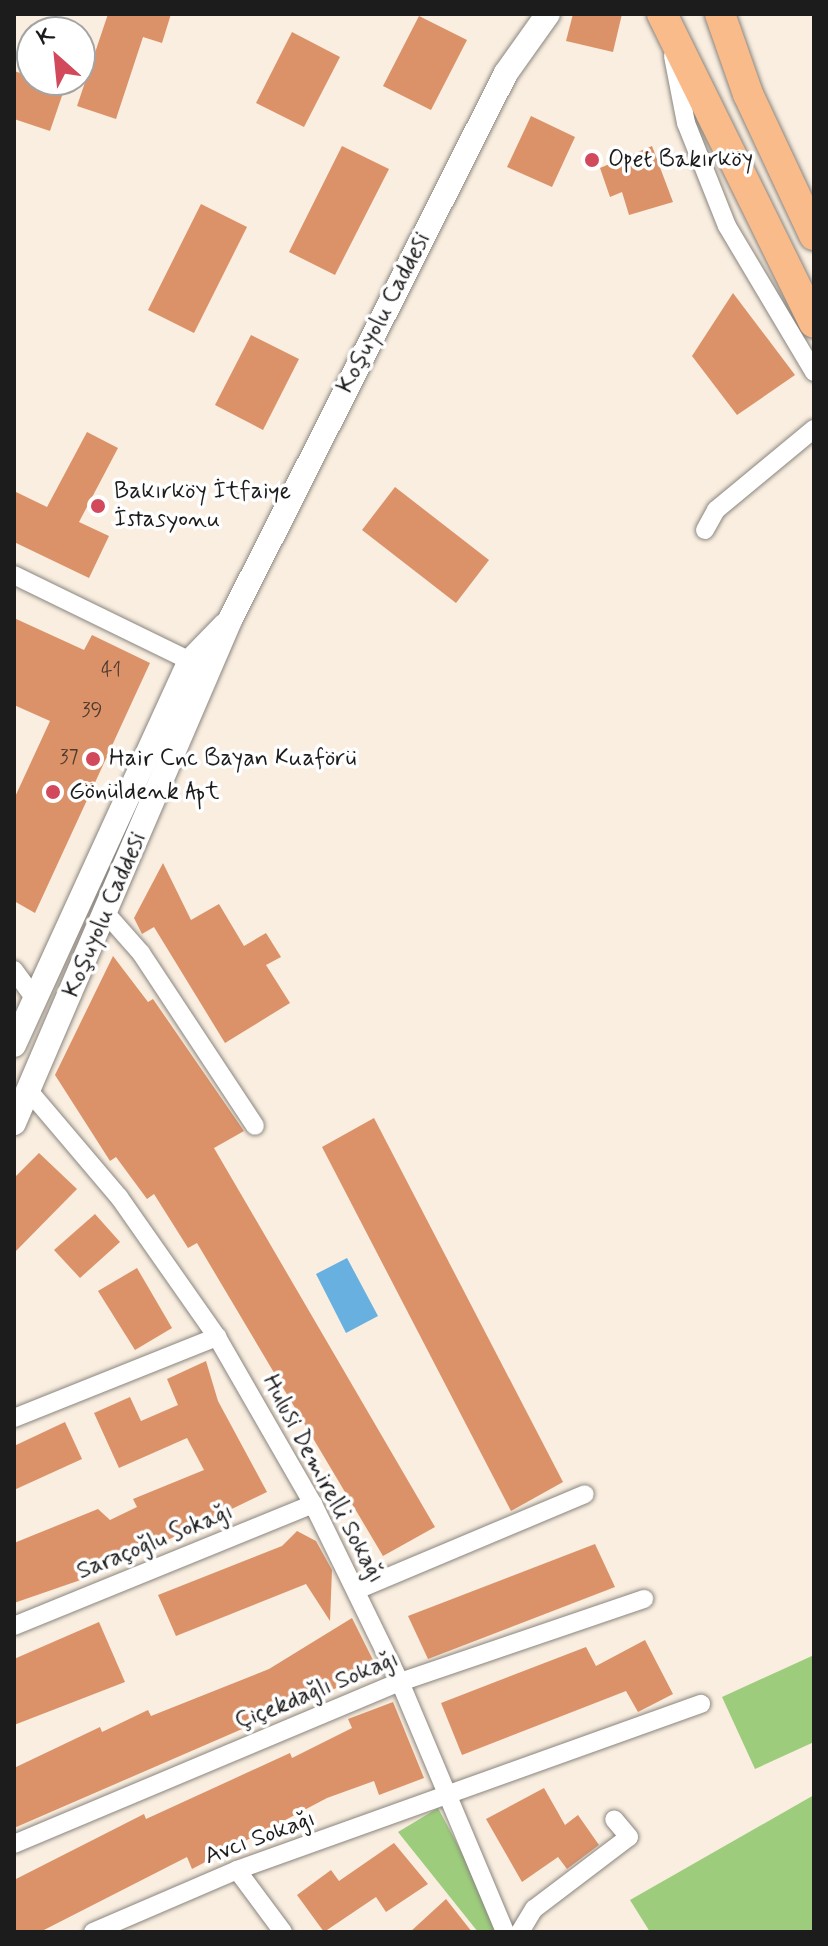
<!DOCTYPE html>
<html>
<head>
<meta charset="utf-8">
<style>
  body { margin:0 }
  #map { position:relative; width:828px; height:1946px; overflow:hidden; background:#f9eee0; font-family:Mynerve,sans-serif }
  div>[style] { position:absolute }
  .green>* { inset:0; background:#9dcd7c }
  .water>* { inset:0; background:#67b0df }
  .building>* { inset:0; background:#db9269 }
  .roads { filter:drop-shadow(0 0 2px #8a857e) drop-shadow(0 0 2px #8a857e) }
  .minor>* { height:18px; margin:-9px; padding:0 9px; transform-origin:9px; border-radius:9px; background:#fff }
  .tertiary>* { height:24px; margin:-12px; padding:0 12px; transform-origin:12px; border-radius:12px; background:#fff }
  .primary>* { height:30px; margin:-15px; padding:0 15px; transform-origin:15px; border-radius:15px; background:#fabb8b }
  .dots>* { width:22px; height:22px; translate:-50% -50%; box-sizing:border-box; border:4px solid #fff; border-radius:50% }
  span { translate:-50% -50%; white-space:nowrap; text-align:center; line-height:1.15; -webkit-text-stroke:7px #fff; paint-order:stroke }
  .number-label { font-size:20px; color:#4c3a2f }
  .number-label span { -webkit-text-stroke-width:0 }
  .poi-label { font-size:24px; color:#1c1c1c }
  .left { translate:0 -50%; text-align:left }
  .street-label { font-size:24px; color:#1c1c1c }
  .frame { position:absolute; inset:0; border:16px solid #1c1c1c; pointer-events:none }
  .north { position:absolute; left:16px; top:16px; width:80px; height:80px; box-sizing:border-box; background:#fff; border:2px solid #a4a4a4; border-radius:50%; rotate:333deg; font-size:22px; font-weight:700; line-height:32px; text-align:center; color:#1c1c1c }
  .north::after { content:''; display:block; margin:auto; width:28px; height:36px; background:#d1495b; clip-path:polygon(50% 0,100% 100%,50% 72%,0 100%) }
</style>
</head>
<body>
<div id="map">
  <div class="green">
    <div style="clip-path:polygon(814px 1655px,814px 1742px,755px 1769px,722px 1697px)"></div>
    <div style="clip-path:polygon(814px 1795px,814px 1932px,650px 1932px,630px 1900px)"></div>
    <div style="clip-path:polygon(438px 1808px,502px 1928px,498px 1932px,478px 1932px,398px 1832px)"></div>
  </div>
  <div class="water">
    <div style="clip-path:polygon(347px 1258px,378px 1316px,346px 1333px,316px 1274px)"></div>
  </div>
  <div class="building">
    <div style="clip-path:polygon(108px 14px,171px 14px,162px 43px,143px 37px,116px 119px,77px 106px)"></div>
    <div style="clip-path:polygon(573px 14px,622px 14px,613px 52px,566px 41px)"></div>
    <div style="clip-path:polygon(419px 16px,467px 40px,431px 110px,383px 86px)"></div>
    <div style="clip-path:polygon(292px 32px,340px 57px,304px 127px,256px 103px)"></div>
    <div style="clip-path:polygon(14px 71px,65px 87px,50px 131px,14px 119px)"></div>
    <div style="clip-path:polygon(531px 116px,575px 137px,552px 187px,507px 167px)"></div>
    <div style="clip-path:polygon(342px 146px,389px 169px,335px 275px,289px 252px)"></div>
    <div style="clip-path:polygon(652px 146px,673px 202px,629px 215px,622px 192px,610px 197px,600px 168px)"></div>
    <div style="clip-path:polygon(201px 204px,247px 227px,194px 333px,148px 310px)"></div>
    <div style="clip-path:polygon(733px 293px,795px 375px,737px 415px,692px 356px)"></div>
    <div style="clip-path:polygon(251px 335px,299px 359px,263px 430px,215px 405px)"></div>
    <div style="clip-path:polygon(87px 432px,118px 448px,79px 522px,109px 536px,89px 578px,14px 542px,14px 491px,47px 507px)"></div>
    <div style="clip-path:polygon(395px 487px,489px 560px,456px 603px,362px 530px)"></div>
    <div style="clip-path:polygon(14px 618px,84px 650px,92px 635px,150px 663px,35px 913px,14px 901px,14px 799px,50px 721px,14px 705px)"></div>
    <div style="clip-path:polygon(163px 863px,191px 920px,219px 904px,244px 946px,266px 933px,281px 957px,266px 965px,290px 1003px,225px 1043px,154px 927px,142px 934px,134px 918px)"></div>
    <div style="clip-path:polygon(113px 956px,148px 1002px,153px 999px,244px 1131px,214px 1148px,435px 1527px,383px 1556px,197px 1243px,188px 1248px,154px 1194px,147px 1199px,116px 1157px,110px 1161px,55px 1075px)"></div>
    <div style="clip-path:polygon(374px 1118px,563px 1482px,511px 1511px,322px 1147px)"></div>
    <div style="clip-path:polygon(39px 1153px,77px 1189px,14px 1253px,14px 1178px)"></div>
    <div style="clip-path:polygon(95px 1214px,120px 1242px,80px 1278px,54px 1250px)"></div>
    <div style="clip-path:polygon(137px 1268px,172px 1328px,135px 1350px,98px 1291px)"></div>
    <div style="clip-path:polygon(206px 1361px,218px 1401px,267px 1492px,95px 1575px,14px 1603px,14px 1543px,98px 1509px,110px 1520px,137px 1507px,133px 1499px,204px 1470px,187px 1438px,119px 1468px,94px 1413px,130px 1397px,141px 1421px,178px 1405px,167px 1379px)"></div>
    <div style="clip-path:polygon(65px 1422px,82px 1459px,14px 1490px,14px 1446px)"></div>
    <div style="clip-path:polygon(297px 1531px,316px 1541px,332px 1570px,330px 1621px,306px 1584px,176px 1636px,158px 1595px,282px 1546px)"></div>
    <div style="clip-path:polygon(595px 1544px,615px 1587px,428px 1659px,408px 1616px)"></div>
    <div style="clip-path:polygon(352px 1618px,378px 1670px,14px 1828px,14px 1768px,100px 1727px,102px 1732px,148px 1710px,151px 1716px,269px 1669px)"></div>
    <div style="clip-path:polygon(99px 1622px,125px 1682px,14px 1725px,14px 1659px)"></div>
    <div style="clip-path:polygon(645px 1640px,673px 1694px,638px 1712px,626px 1691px,462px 1755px,441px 1703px,586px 1647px,596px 1666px)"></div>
    <div style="clip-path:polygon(393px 1702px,424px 1778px,379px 1795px,374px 1781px,327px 1798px,192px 1869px,187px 1857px,40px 1932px,14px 1932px,14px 1880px,144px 1814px,146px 1819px,290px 1753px,292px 1758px,352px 1728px,348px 1719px)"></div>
    <div style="clip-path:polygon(544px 1788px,565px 1825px,578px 1815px,599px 1845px,567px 1869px,558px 1857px,522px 1882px,486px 1819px)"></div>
    <div style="clip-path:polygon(394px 1843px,428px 1884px,386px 1912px,376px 1897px,324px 1932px,297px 1895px,331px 1870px,339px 1881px)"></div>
    <div style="clip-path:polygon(446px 1899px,472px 1932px,410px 1932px)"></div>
  </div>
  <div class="roads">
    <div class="minor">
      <div style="left:673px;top:56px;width:68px;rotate:79deg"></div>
      <div style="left:686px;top:123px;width:111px;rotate:68.3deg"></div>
      <div style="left:727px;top:226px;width:170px;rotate:59.2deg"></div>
      <div style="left:705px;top:530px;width:23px;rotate:-61deg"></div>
      <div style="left:716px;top:510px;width:127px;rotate:-39.6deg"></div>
      <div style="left:14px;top:575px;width:196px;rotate:26deg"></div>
      <div style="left:103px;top:910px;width:57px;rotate:48.5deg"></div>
      <div style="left:141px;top:953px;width:207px;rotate:56.6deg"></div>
      <div style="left:14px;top:970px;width:36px;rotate:54deg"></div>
      <div style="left:29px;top:1091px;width:139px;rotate:49.7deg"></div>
      <div style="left:119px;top:1197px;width:171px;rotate:55deg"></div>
      <div style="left:217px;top:1337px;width:193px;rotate:60.1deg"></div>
      <div style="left:313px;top:1504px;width:198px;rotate:64deg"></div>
      <div style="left:400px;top:1682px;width:271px;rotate:67.2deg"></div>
      <div style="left:14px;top:1418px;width:219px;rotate:-21.8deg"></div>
      <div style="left:357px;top:1590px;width:247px;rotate:-22.8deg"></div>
      <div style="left:14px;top:1626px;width:323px;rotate:-22.2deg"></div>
      <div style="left:14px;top:1844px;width:419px;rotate:-22.8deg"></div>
      <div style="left:400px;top:1682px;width:258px;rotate:-18.8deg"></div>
      <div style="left:237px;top:1870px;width:77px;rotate:53.4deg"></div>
      <div style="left:93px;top:1932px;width:157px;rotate:-23.3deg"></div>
      <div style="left:237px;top:1870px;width:493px;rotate:-19.7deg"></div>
      <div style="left:520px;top:1932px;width:27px;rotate:-59deg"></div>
      <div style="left:534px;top:1909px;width:119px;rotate:-37.2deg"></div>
      <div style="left:629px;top:1837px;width:23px;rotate:-130deg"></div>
    </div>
    <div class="tertiary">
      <div style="left:14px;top:1045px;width:422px;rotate:-65.4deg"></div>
      <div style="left:190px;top:661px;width:49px;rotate:-45.8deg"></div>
      <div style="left:14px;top:1123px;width:550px;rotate:-66.75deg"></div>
      <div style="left:231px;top:618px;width:610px;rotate:-63.23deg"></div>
      <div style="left:506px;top:73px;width:72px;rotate:-54.6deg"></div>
    </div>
    <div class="primary">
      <div style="left:662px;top:14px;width:344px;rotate:63.8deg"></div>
      <div style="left:720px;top:14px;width:85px;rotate:70.7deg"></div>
      <div style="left:748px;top:94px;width:156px;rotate:64.9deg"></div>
    </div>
  </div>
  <div class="dots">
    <div style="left:592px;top:160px;background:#d1495b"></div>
    <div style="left:98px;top:506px;background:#d1495b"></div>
    <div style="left:93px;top:759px;background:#d1495b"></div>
    <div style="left:53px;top:792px;background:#d1495b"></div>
  </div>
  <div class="number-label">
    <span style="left:111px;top:670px">41</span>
    <span style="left:92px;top:710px">39</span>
    <span style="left:69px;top:757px">37</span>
  </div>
  <div class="poi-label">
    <span class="left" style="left:608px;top:160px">Opet Bakırköy</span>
    <span class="left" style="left:114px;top:506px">Bakırköy İtfaiye<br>İstasyonu</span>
    <span class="left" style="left:109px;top:759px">Hair Cnc Bayan Kuaförü</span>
    <span class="left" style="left:69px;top:792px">Gönüldenk Apt</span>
  </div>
  <div class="street-label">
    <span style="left:384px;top:313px;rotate:-63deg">Koşuyolu Caddesi</span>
    <span style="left:105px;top:915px;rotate:-67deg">Koşuyolu Caddesi</span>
    <span style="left:323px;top:1479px;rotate:62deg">Hulusi Demirelli Sokağı</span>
    <span style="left:155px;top:1542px;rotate:-22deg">Saraçoğlu Sokağı</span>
    <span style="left:317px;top:1691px;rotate:-22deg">Çiçekdağlı Sokağı</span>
    <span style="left:260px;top:1838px;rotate:-20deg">Avcı Sokağı</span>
  </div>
  <div class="frame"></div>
  <div class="north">K</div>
</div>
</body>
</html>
